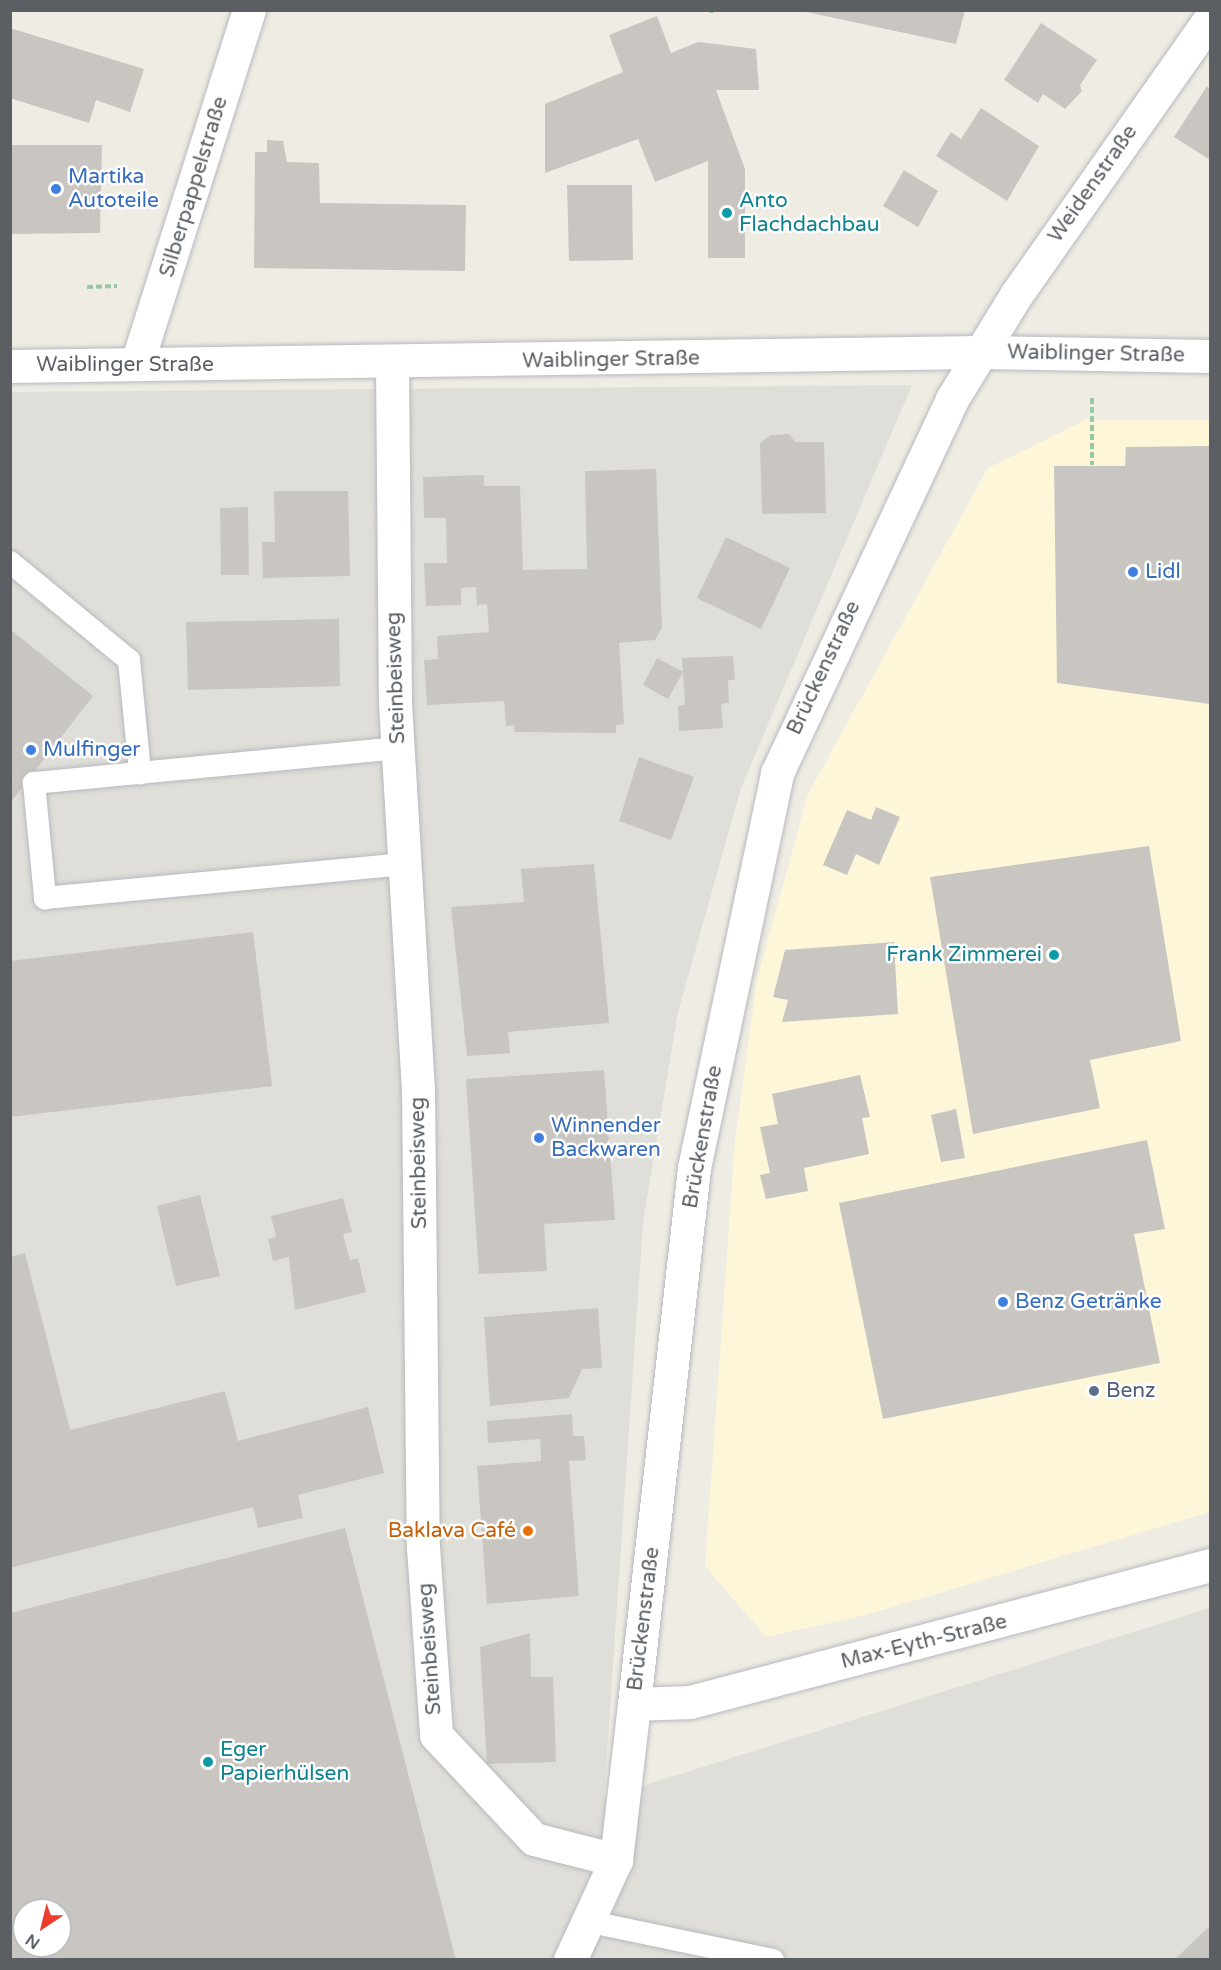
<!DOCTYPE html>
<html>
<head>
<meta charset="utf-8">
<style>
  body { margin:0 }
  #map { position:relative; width:1221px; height:1970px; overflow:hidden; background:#efece3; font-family:"Varela Round",sans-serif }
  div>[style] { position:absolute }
  .commercial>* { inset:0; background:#fef6d9 }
  .industrial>* { inset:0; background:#dfded8 }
  .building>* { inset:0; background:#c9c6c1 }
  .path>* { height:4px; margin-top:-2px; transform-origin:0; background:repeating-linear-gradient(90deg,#98c8a6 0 6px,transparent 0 9px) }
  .roads { filter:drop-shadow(0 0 2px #b6b9be) drop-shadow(0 0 2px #b6b9be) }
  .lane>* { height:22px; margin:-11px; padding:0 11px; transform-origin:11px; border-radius:11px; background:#fff }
  .street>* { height:33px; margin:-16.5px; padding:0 16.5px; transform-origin:16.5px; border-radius:16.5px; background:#fff }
  .secondary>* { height:33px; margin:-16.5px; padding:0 16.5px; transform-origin:16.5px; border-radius:16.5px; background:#fff }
  .dots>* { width:16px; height:16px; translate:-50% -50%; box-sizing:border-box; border:3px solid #fff; border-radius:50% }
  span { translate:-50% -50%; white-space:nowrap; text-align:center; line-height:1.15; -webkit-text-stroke:5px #fff; paint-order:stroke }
  .shop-label { font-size:21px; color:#366cbe }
  .left { translate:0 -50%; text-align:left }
  .street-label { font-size:21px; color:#5b5f64 }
  .culture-label { font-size:21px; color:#0d838f }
  .right { translate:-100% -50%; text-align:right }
  .service-label { font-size:21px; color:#4e5e75 }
  .food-label { font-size:21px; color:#c56008 }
  .frame { position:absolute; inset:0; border:12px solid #5b5f64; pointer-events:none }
  .north { position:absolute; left:12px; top:1898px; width:60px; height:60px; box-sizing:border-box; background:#fff; border:2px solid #bdbfc1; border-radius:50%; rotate:215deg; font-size:16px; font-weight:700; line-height:24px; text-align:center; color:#5b5f64 }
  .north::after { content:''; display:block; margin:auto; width:21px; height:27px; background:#ec3c2c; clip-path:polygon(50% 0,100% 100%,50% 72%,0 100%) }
</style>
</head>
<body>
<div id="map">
  <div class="commercial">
    <div style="clip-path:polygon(1085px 420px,1210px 420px,1210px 1512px,866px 1615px,766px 1637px,705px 1566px,735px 1141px,757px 979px,808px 794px,988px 468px)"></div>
  </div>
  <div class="industrial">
    <div style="clip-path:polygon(evenodd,912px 385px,741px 788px,678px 1012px,643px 1223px,604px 1798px,1210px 1608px,1210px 1959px,11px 1959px,10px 392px,912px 385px,24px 1910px,60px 1910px,60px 1946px,24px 1946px,24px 1910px)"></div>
  </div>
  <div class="building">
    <div style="clip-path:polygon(797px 10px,965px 10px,956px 44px)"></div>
    <div style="clip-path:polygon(657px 16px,671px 53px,698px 42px,756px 49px,759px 90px,716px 90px,745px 169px,745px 258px,708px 258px,708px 161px,655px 182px,638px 139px,545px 173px,545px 104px,623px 72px,609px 35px)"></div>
    <div style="clip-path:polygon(1041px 23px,1097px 60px,1080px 85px,1082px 91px,1065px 109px,1043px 94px,1038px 103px,1004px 80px)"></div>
    <div style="clip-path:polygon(10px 28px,144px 69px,130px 112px,96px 100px,89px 123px,10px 98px)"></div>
    <div style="clip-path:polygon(1207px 86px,1210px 89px,1210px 160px,1174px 137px)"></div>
    <div style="clip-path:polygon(981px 108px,1039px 146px,1007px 201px,936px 156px,951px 132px,961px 139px)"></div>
    <div style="clip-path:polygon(267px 140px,283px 141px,287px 162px,319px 163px,320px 203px,466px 205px,465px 271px,254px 268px,255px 152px,267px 152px)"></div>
    <div style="clip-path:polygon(10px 145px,102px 145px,100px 233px,10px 234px)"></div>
    <div style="clip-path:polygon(904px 170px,938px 191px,918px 227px,883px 206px)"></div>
    <div style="clip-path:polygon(567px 185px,632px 185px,633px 260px,569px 261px)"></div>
    <div style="clip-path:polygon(789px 434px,795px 442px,824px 442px,826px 513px,762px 514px,760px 443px,771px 435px)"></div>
    <div style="clip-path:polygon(1210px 446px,1210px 704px,1057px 683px,1054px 466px,1125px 466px,1126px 447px)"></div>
    <div style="clip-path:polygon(656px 469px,662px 628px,655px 640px,619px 643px,624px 724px,616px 725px,616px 733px,515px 732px,514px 725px,506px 726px,504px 701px,427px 705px,424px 660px,438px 659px,437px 636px,489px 632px,487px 604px,477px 605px,476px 587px,461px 588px,461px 605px,426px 606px,424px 563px,447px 563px,446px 518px,424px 518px,423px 477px,484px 475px,484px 486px,520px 486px,523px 570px,587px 569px,585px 471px)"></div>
    <div style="clip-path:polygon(274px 491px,348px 491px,350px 576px,263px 578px,262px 542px,275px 542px)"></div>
    <div style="clip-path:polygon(248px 507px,249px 575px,221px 575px,220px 508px)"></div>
    <div style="clip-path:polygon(726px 537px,790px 568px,761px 629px,697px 598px)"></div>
    <div style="clip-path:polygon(339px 619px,340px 686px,188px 690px,186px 622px)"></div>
    <div style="clip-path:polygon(10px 629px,93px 696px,10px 803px)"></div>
    <div style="clip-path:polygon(733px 656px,735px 680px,728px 680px,729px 703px,721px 704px,723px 728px,679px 731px,678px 706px,685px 705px,682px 658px)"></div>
    <div style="clip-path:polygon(657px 658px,683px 672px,668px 699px,643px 685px)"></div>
    <div style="clip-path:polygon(639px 757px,694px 777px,671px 840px,619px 821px)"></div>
    <div style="clip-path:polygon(876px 807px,900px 817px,879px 865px,856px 854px,847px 875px,823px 865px,847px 810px,871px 820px)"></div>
    <div style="clip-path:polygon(1149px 846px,1181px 1041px,1090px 1060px,1100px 1108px,973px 1134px,930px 877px)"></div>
    <div style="clip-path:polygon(594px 864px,609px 1023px,508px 1032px,510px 1053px,467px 1056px,451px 907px,524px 902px,521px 869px)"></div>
    <div style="clip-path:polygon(253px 932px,272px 1086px,10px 1117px,10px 961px)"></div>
    <div style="clip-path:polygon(894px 942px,898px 1014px,782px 1022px,788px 1000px,773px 997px,785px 950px)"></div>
    <div style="clip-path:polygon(604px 1070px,615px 1220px,544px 1224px,547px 1271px,479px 1274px,466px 1079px)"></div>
    <div style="clip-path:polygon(860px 1075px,870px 1117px,862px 1118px,869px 1154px,804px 1168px,808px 1191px,766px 1199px,760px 1175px,770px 1173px,760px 1127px,778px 1124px,772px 1094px)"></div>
    <div style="clip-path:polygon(956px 1109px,965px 1158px,941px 1162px,931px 1115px)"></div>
    <div style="clip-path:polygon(1147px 1140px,1165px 1229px,1134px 1234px,1160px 1363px,883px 1419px,839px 1203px)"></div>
    <div style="clip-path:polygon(200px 1195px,220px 1276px,176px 1286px,157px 1206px)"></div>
    <div style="clip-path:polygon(343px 1198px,352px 1232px,343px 1234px,350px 1260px,358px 1258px,366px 1292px,295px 1310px,289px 1257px,273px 1261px,268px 1239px,276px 1237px,271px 1216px)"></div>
    <div style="clip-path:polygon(25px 1253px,70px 1430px,225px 1391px,238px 1441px,368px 1407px,384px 1473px,298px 1495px,303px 1518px,258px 1528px,253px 1507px,10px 1568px,10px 1257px)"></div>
    <div style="clip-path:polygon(598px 1308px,602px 1368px,582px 1369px,569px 1398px,490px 1406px,484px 1317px)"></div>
    <div style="clip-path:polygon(572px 1414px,573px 1436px,584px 1436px,586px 1460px,569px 1461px,579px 1596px,487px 1604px,477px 1466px,541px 1461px,540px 1439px,488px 1443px,487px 1421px)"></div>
    <div style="clip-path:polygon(evenodd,345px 1528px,456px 1960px,10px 1960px,10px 1613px,345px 1528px,24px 1910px,60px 1910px,60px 1946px,24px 1946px,24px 1910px)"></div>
    <div style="clip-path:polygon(530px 1633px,531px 1677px,553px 1677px,556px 1762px,487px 1764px,480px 1647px)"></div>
    <div style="clip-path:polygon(1210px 1926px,1210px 1960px,1174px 1960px)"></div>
  </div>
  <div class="path">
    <div style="left:711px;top:13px;width:3px;rotate:-72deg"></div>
    <div style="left:87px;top:287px;width:30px;rotate:-2deg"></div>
    <div style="left:1092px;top:398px;width:67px;rotate:90deg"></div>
  </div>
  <div class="roads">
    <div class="lane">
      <div style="left:10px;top:562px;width:154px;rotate:39.5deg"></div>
      <div style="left:129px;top:660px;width:114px;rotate:84.4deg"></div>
      <div style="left:398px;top:748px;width:366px;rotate:174.5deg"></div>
      <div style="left:34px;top:783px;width:116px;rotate:84.5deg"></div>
      <div style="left:45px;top:898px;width:361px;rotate:-5.4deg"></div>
      <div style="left:591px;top:1922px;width:186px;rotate:11.8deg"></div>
    </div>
    <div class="street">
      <div style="left:137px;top:363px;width:370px;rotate:-72.4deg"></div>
      <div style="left:392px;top:363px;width:340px;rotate:89.5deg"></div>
      <div style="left:395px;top:703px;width:386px;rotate:86.6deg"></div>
      <div style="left:418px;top:1088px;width:459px;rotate:89.4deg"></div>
      <div style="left:423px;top:1547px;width:188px;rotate:86deg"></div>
      <div style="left:436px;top:1735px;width:143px;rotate:46.7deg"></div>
      <div style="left:534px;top:1839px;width:85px;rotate:14.4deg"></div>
      <div style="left:634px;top:1704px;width:539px;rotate:-83.61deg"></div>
      <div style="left:694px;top:1168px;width:404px;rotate:-78.1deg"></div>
      <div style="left:777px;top:773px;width:413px;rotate:-64.9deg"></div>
      <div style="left:952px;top:399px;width:122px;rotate:-58.4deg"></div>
      <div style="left:1016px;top:295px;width:337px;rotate:-54.9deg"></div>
    </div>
    <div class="secondary">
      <div style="left:10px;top:366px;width:970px;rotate:-0.83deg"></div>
      <div style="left:980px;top:352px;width:230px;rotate:1deg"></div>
      <div style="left:570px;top:1960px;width:110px;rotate:-65.3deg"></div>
      <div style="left:616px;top:1860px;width:157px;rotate:-83.4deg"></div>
      <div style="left:634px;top:1704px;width:56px;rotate:-2deg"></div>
      <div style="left:690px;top:1702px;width:538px;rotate:-14.76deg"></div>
    </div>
  </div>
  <div class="dots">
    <div style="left:56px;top:189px;background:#3f7fe0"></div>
    <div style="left:727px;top:213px;background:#0f9aa8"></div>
    <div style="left:1133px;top:572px;background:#3f7fe0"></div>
    <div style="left:31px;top:750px;background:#3f7fe0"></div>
    <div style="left:1054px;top:955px;background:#0f9aa8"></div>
    <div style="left:539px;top:1138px;background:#3f7fe0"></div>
    <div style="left:1003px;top:1302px;background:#3f7fe0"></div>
    <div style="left:1094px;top:1391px;background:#5c6f8a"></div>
    <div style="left:528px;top:1531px;background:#e8710a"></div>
    <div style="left:208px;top:1762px;background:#0f9aa8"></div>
  </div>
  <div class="shop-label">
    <span class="left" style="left:68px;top:189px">Martika<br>Autoteile</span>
    <span class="left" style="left:1145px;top:572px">Lidl</span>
    <span class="left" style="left:43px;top:750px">Mulfinger</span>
    <span class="left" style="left:551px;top:1138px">Winnender<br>Backwaren</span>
    <span class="left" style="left:1015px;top:1302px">Benz Getränke</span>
  </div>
  <div class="street-label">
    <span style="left:1093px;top:184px;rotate:-55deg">Weidenstraße</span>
    <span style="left:194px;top:187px;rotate:-73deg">Silberpappelstraße</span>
    <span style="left:1096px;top:354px;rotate:1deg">Waiblinger Straße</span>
    <span style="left:611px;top:360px;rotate:-1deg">Waiblinger Straße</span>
    <span style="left:125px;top:365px">Waiblinger Straße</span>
    <span style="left:824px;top:668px;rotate:-65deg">Brückenstraße</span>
    <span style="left:396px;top:678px;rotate:-92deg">Steinbeisweg</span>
    <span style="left:703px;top:1137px;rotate:-80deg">Brückenstraße</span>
    <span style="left:419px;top:1163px;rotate:-91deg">Steinbeisweg</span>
    <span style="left:644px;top:1619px;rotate:-83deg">Brückenstraße</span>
    <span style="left:924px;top:1642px;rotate:-14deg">Max-Eyth-Straße</span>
    <span style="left:430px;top:1649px;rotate:-94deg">Steinbeisweg</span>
  </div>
  <div class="culture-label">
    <span class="left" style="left:739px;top:213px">Anto<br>Flachdachbau</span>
    <span class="right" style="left:1042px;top:955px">Frank Zimmerei</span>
    <span class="left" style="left:220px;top:1762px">Eger<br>Papierhülsen</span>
  </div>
  <div class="service-label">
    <span class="left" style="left:1106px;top:1391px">Benz</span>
  </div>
  <div class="food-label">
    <span class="right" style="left:516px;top:1531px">Baklava Café</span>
  </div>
  <div class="frame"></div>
  <div class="north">N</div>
</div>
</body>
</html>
